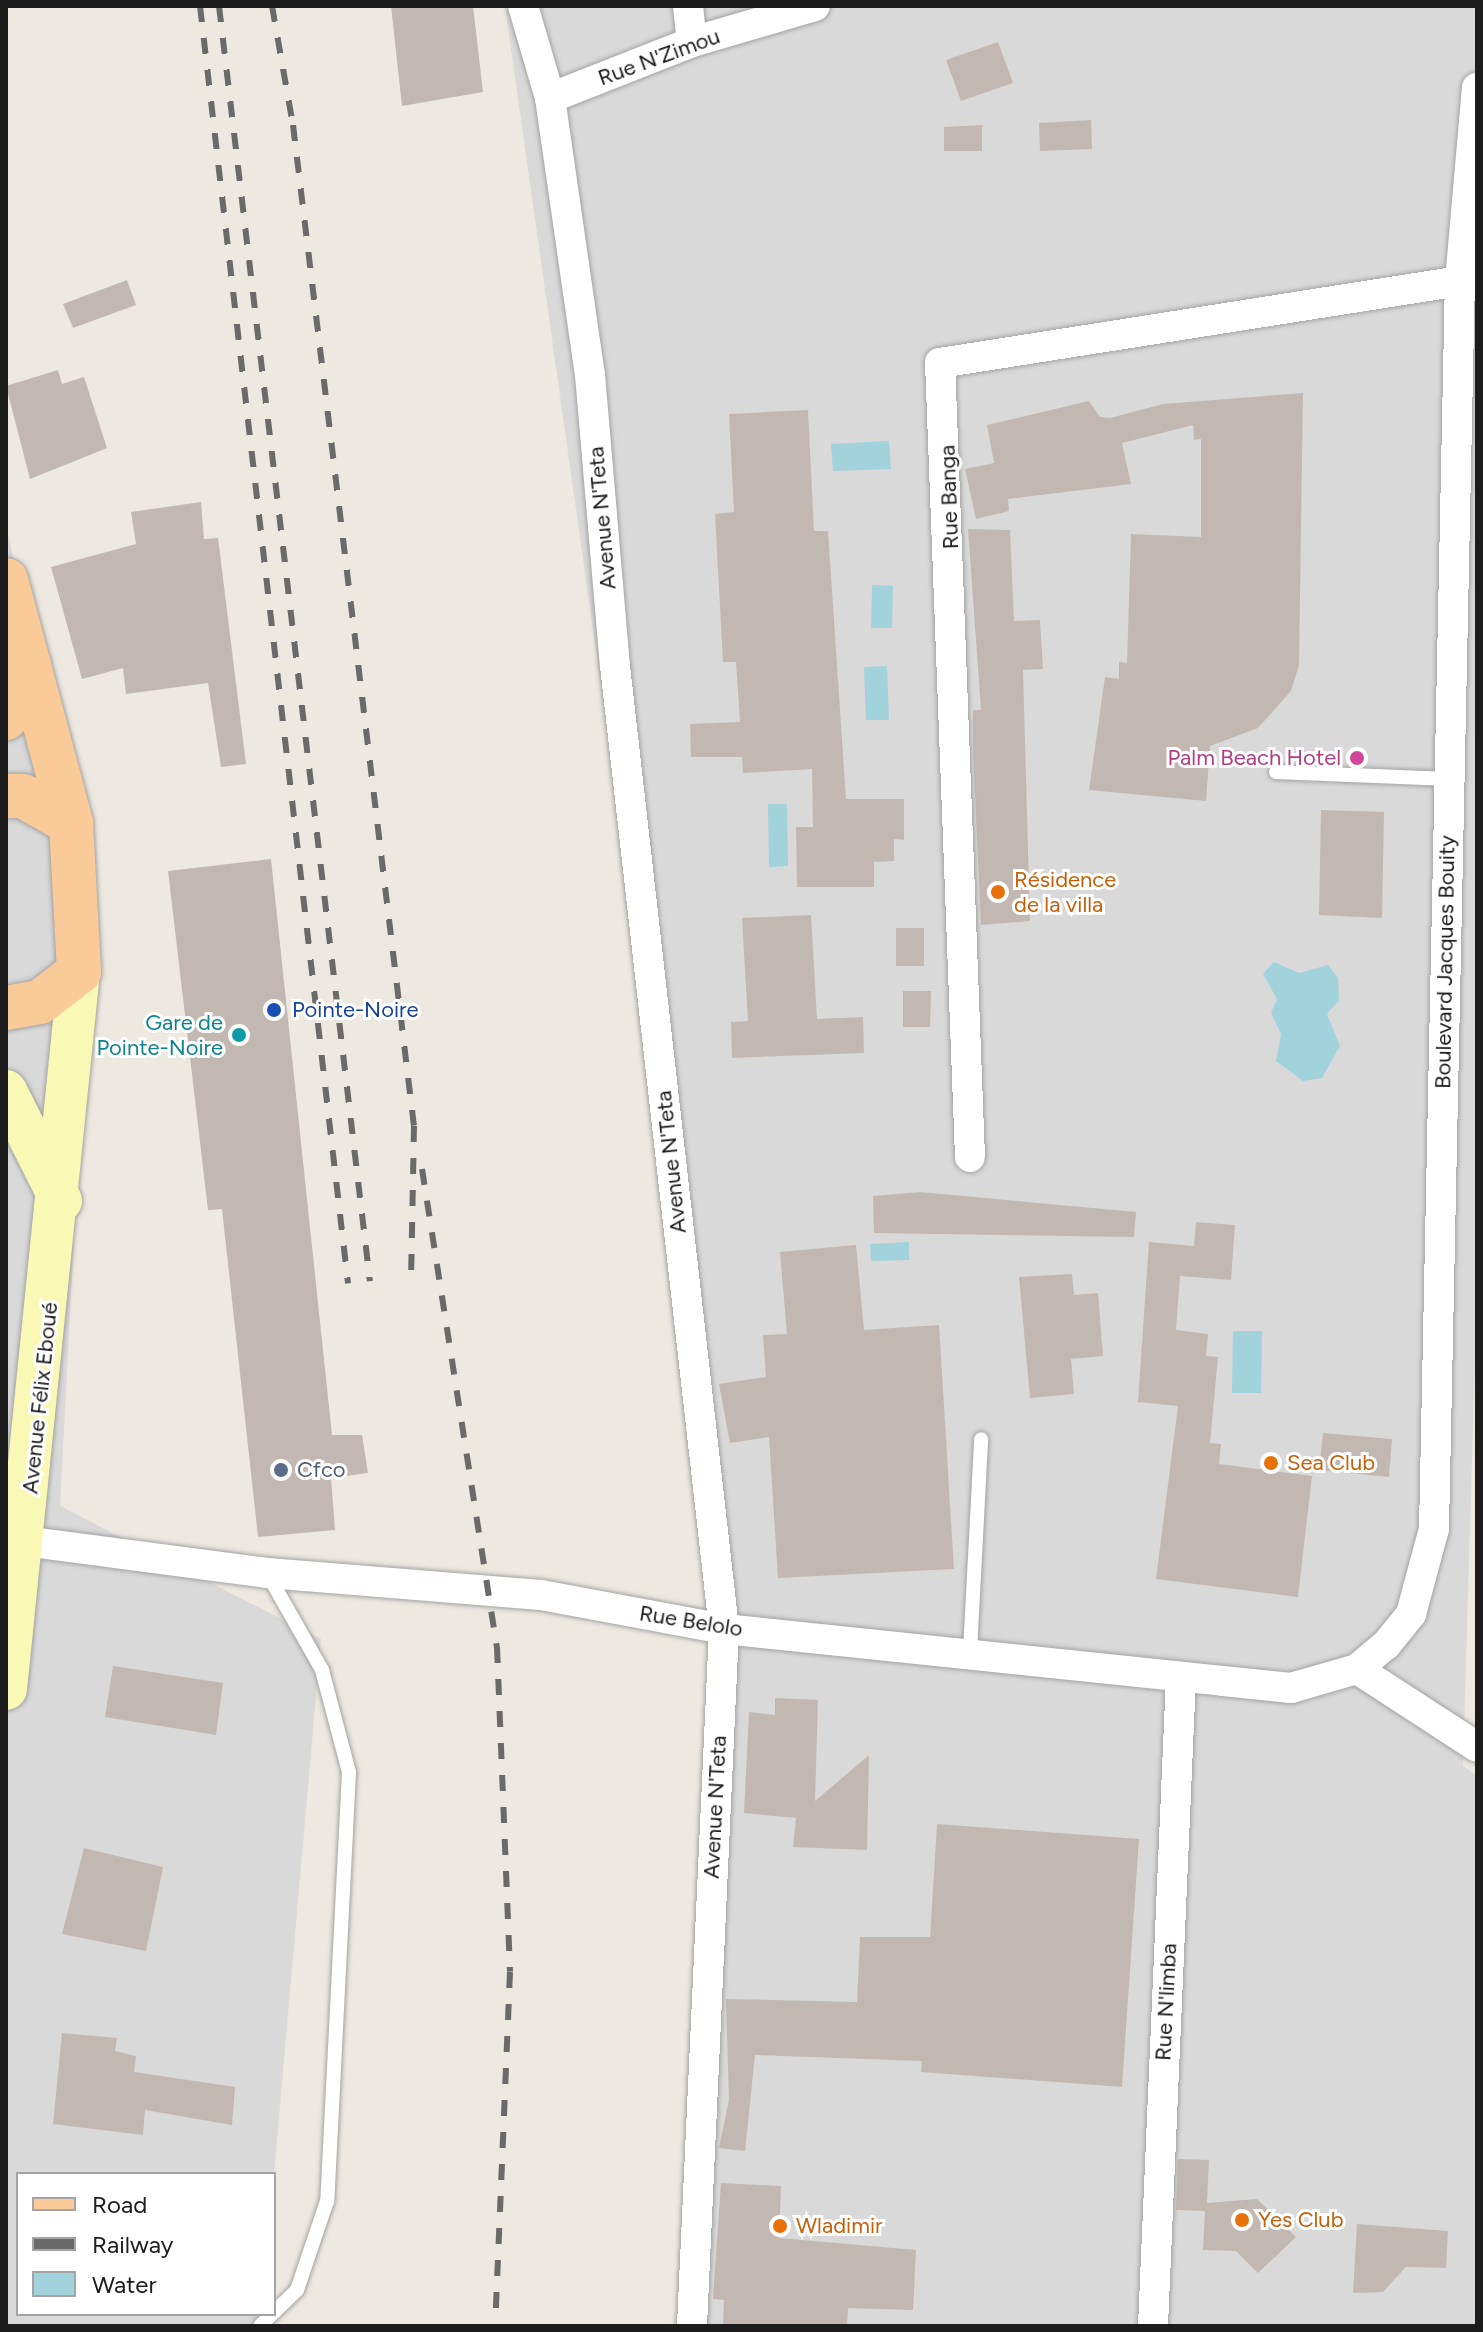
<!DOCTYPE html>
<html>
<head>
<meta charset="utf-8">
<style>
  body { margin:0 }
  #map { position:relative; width:1483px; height:2332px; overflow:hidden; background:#ede9e1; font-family:Figtree,sans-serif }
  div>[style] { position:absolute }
  .residential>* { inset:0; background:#dad9d9 }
  .water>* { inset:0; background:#a2d2db }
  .building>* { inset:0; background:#c2b8b1 }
  .roads { filter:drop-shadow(0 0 2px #a3a3a3) drop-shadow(0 0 2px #a3a3a3) }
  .lane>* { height:14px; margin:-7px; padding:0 7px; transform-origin:7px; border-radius:7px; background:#fff }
  .street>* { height:30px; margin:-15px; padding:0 15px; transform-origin:15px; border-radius:15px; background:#fff }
  .secondary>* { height:42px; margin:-21px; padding:0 21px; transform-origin:21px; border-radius:21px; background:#f9f8b4 }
  .primary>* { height:44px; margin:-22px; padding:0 22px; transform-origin:22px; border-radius:22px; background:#fbca99 }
  .rail>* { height:6px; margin-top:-3px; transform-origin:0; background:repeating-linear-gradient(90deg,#6a6a6a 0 16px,transparent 0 32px) }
  .dots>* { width:22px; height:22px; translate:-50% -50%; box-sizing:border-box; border:4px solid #fff; border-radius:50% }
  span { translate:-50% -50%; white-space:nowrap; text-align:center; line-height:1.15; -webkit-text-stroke:6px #fff; paint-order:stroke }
  .street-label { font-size:22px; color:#1c1c1c }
  .hotel-label { font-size:22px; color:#b23c85 }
  .right { translate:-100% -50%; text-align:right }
  .food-label { font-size:22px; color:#c56008 }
  .left { translate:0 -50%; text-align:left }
  .transit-label { font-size:22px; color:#164399 }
  .culture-label { font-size:22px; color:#0d838f }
  .service-label { font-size:22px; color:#4e5e75 }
  .frame { position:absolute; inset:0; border:8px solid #1c1c1c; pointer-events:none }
  .legend { position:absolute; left:16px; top:2172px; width:260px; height:144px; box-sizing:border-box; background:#fff; border:2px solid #a4a4a4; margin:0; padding:10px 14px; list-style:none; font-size:24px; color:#1c1c1c }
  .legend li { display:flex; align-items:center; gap:16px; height:40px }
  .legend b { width:40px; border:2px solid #a4a4a4 }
</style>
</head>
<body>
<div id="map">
  <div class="residential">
    <div style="clip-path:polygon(505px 6px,1477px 6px,1477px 1290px,1463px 1765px,1477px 1777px,1477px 2326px,688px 2326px,727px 1580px)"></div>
    <div style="clip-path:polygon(6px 523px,90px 932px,60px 1506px,321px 1639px,274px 2174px,18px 2174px,18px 2314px,262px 2314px,261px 2326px,6px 2326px)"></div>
  </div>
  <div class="water">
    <div style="clip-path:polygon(889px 441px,891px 469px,833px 471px,831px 444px)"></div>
    <div style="clip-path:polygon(872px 585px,893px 586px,892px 628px,871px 628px)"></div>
    <div style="clip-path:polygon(887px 666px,889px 720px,866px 720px,864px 667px)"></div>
    <div style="clip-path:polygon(768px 804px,787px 804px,788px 866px,769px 867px)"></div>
    <div style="clip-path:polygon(1274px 962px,1299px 973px,1328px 965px,1338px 978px,1339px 1000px,1327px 1014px,1340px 1046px,1322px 1078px,1303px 1081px,1276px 1061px,1281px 1034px,1271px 1013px,1277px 999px,1263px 974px)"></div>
    <div style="clip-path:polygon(909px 1242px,909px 1260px,871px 1261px,870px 1244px)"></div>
    <div style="clip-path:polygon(1233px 1331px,1262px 1331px,1261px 1393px,1232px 1393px)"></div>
  </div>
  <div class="building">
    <div style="clip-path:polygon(391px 6px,473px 6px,483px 92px,402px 106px)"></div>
    <div style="clip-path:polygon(998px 42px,1013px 83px,961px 101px,946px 60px)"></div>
    <div style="clip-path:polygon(1091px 120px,1092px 149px,1040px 151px,1039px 123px)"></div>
    <div style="clip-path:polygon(982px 125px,982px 151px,944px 151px,944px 127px)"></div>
    <div style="clip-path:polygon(127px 280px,136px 305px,73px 328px,63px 304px)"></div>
    <div style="clip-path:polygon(58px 370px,62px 384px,84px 377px,107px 448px,30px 479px,6px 386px)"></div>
    <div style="clip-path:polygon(1303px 393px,1299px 665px,1291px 691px,1258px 728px,1210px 746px,1206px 801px,1089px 790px,1105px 677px,1119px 679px,1119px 662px,1127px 663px,1131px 534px,1201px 537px,1201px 439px,1194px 440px,1193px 425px,1122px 443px,1131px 484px,1008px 499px,1009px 511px,976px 519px,965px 469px,994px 463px,987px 425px,1089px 401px,1100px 417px,1110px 418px,1163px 404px)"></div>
    <div style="clip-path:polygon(808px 410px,814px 531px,828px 531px,846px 799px,904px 799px,904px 840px,894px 839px,894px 861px,874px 862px,874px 887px,797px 887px,796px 827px,813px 827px,812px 769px,743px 773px,742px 757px,691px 757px,690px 724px,740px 722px,736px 662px,723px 662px,715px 514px,734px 512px,729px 414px)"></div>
    <div style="clip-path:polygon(201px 502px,204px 539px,218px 538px,246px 764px,221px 767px,208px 683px,126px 694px,123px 668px,82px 679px,51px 567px,136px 544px,131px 512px)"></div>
    <div style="clip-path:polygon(968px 529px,1010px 530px,1014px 621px,1040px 620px,1043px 669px,1023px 670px,1030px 921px,981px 925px,973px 750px,973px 710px,981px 710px)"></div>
    <div style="clip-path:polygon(1321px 810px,1384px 812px,1382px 918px,1319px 915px)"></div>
    <div style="clip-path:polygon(271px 859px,332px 1435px,362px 1435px,368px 1473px,331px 1478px,335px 1530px,258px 1537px,222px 1209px,208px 1210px,168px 871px)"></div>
    <div style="clip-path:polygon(811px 915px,817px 1019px,863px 1017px,864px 1053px,732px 1058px,731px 1022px,748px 1021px,742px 918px)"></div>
    <div style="clip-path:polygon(896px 928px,924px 928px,924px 966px,896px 966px)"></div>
    <div style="clip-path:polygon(903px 991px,931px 991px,930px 1027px,903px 1027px)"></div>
    <div style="clip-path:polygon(920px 1192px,1136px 1212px,1134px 1237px,874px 1233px,873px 1196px)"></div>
    <div style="clip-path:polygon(1196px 1222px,1235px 1225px,1231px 1280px,1180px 1276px,1176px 1330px,1208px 1334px,1206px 1356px,1218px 1357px,1210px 1443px,1221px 1444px,1219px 1464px,1312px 1476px,1298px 1597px,1156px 1579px,1178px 1406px,1138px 1402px,1149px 1242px,1194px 1246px)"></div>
    <div style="clip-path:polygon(856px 1245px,864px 1330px,939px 1325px,954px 1569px,778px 1578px,769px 1437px,730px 1443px,719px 1384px,766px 1377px,763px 1335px,787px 1334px,780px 1252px)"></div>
    <div style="clip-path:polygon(1072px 1274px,1074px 1295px,1098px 1293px,1103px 1356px,1071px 1359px,1074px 1394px,1030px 1398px,1019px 1277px)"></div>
    <div style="clip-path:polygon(1323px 1433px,1392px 1439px,1389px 1477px,1319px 1470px)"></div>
    <div style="clip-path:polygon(113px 1666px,223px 1683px,216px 1735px,105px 1717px)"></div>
    <div style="clip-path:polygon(775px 1698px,818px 1700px,815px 1801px,869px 1755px,867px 1850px,793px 1847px,796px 1818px,744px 1813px,749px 1712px,775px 1715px)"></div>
    <div style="clip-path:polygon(937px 1824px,1139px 1839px,1122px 2087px,921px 2072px,922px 2061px,755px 2055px,745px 2151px,719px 2148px,729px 2100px,726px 1999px,857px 2002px,860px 1937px,930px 1937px)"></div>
    <div style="clip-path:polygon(84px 1848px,163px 1867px,146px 1951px,62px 1934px)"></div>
    <div style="clip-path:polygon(62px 2033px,117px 2038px,115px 2051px,136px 2056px,134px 2072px,235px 2087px,232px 2125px,145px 2110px,143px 2135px,53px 2124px)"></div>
    <div style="clip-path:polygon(1178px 2159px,1209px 2160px,1207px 2203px,1257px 2199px,1296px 2237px,1258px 2273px,1236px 2251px,1203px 2250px,1205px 2211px,1176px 2210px)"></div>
    <div style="clip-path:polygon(721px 2183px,781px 2186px,779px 2238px,916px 2250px,913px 2310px,848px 2308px,847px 2326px,723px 2326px,724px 2300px,713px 2299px)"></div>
    <div style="clip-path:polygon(1357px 2224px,1448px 2231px,1446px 2268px,1406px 2267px,1383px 2292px,1353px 2293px)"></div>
  </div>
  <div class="roads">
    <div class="lane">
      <div style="left:1276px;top:772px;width:173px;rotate:2.3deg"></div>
      <div style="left:267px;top:1573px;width:112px;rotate:60.4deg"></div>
      <div style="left:322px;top:1670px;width:106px;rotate:75.2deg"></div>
      <div style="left:349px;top:1772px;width:430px;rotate:92.9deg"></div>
      <div style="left:327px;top:2201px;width:94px;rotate:108.6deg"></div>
      <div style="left:297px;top:2290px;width:32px;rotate:136deg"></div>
      <div style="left:970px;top:1652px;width:213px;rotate:-87deg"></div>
      <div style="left:260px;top:2326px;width:17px;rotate:-45deg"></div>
    </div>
    <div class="street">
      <div style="left:523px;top:6px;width:96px;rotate:73.6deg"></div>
      <div style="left:550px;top:98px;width:280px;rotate:81.8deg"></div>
      <div style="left:590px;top:375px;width:292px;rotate:85.1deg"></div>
      <div style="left:615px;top:666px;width:969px;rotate:83.54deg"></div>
      <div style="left:724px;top:1629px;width:698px;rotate:92.63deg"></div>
      <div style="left:688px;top:6px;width:36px;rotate:84deg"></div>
      <div style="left:550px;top:98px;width:153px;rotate:-21.5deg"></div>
      <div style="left:692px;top:42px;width:128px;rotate:-16.3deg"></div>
      <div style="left:970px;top:1157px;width:795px;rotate:-92.16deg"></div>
      <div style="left:940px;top:363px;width:526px;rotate:-8.96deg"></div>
      <div style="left:24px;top:1541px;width:245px;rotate:7.5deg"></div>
      <div style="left:267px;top:1573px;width:275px;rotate:4.6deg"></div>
      <div style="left:541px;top:1595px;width:186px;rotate:10.5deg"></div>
      <div style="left:724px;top:1629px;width:570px;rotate:5.94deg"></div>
      <div style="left:1291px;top:1688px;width:69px;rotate:-16.1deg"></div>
      <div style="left:1357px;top:1669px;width:38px;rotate:-40deg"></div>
      <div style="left:1386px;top:1645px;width:40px;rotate:-51deg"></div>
      <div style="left:1411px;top:1614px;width:88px;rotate:-74.9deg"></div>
      <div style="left:1434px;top:1529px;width:1248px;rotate:-88.81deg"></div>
      <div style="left:1460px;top:281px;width:194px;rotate:-85deg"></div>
      <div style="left:1357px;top:1669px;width:143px;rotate:33deg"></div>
      <div style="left:1153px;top:2326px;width:650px;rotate:-87.53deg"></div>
    </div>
    <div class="secondary">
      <div style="left:6px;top:1091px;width:123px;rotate:63.4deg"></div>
      <div style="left:6px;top:1689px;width:721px;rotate:-84.19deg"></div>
    </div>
    <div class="primary">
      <div style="left:6px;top:580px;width:252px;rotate:75deg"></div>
      <div style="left:6px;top:718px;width:58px;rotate:-66.5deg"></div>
      <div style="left:6px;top:796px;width:17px"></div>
      <div style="left:23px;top:796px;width:55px;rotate:29.4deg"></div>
      <div style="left:71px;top:823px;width:149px;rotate:86.9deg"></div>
      <div style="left:79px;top:972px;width:49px;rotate:142.4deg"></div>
      <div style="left:40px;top:1002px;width:35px;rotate:170deg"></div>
    </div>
  </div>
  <div class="rail">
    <div style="left:200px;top:6px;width:1286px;rotate:83.39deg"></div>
    <div style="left:219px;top:6px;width:1284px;rotate:83.25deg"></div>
    <div style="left:272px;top:6px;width:121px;rotate:80deg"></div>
    <div style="left:293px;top:125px;width:1008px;rotate:83.11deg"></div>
    <div style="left:414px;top:1126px;width:155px;rotate:91.1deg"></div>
    <div style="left:422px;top:1169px;width:484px;rotate:81.1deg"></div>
    <div style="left:497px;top:1647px;width:325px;rotate:87.7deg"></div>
    <div style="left:510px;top:1972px;width:354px;rotate:92.4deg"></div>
  </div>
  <div class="dots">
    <div style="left:1357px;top:758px;background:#d1479c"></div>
    <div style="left:998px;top:892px;background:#e8710a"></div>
    <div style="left:274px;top:1010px;background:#1a4fb4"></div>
    <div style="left:239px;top:1035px;background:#0f9aa8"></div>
    <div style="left:1271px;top:1463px;background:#e8710a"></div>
    <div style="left:281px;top:1470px;background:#5c6f8a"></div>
    <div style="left:1242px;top:2220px;background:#e8710a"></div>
    <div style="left:780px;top:2226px;background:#e8710a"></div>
  </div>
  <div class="street-label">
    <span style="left:659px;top:57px;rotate:-20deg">Rue N'Zimou</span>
    <span style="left:949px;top:497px;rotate:-92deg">Rue Banga</span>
    <span style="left:602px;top:518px;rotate:-95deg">Avenue N'Teta</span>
    <span style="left:1445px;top:962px;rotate:-89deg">Boulevard Jacques Bouity</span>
    <span style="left:671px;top:1162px;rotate:-96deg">Avenue N'Teta</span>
    <span style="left:40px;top:1398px;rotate:-84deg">Avenue Félix Eboué</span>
    <span style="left:691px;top:1621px;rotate:9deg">Rue Belolo</span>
    <span style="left:715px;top:1807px;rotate:-87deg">Avenue N'Teta</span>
    <span style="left:1166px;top:2002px;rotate:-87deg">Rue N'limba</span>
  </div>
  <div class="hotel-label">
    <span class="right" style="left:1341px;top:758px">Palm Beach Hotel</span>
  </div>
  <div class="food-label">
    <span class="left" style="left:1014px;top:892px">Résidence<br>de la villa</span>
    <span class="left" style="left:1287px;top:1463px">Sea Club</span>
    <span class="left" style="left:1258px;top:2220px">Yes Club</span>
    <span class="left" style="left:796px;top:2226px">Wladimir</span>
  </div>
  <div class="transit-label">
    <span class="left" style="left:292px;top:1010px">Pointe-Noire</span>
  </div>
  <div class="culture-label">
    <span class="right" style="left:223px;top:1035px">Gare de<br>Pointe-Noire</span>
  </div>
  <div class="service-label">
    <span class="left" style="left:297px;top:1470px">Cfco</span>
  </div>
  <div class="frame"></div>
  <ul class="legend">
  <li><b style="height:10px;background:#fbca99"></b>Road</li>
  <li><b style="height:10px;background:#6a6a6a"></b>Railway</li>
  <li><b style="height:22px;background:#a2d2db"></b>Water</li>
  </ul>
</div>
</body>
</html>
